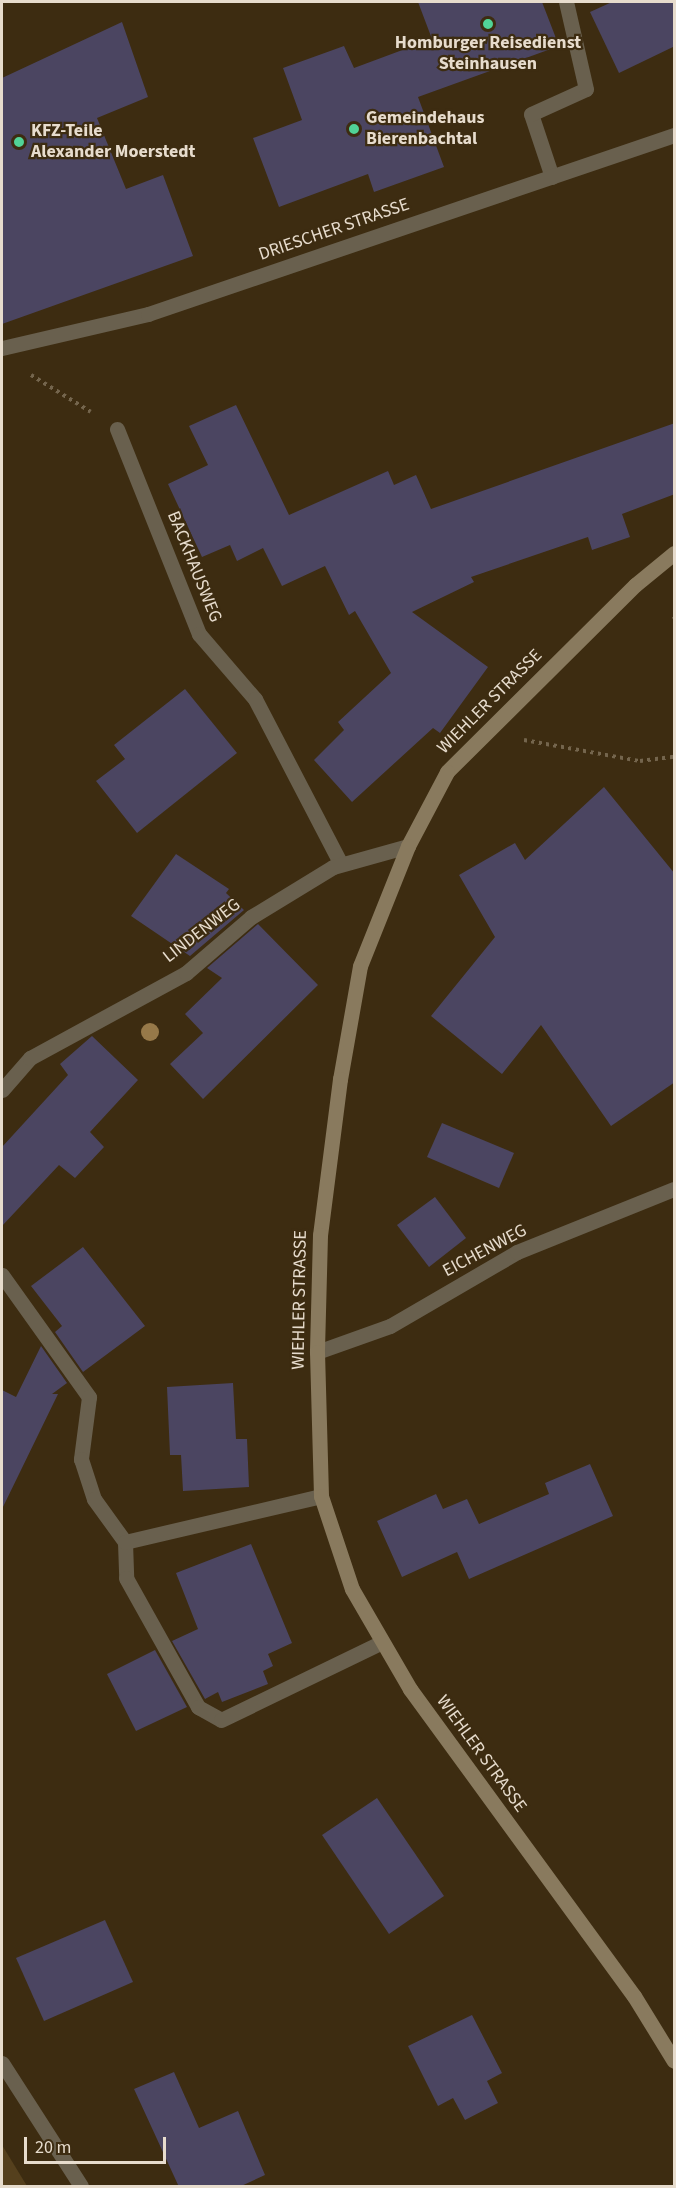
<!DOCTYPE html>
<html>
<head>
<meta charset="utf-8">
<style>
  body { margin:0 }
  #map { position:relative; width:676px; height:2188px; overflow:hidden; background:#3d2c11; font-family:"Source Sans 3",sans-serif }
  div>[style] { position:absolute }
  .green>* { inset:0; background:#55401d }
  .building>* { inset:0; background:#4b4561 }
  .path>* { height:4px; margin-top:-2px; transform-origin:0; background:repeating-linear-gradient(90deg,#74654d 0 3px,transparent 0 7.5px) }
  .lane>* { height:15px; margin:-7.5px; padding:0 7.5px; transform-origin:7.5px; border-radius:7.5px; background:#69604e }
  .street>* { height:15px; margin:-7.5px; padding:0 7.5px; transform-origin:7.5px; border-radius:7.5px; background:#69604e }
  .secondary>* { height:15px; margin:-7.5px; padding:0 7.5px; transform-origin:7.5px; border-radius:7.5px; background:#897a5e }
  .trees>* { width:18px; height:18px; margin:-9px; border-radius:50%; background:#977949 }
  .dots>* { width:16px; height:16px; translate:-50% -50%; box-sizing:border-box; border:3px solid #3d2c11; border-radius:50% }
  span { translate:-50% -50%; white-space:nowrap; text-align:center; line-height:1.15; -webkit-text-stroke:4.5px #3d2c11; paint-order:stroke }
  .poi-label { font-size:18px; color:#e7dccd; font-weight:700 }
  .left { translate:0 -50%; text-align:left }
  .street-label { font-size:18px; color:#e7dccd }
  .frame { position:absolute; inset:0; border:3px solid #e7dccd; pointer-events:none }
  .scale { position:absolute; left:24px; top:2137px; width:142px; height:27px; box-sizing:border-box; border:3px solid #e7dccd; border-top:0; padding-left:8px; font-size:18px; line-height:21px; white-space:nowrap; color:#e7dccd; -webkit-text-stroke:4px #3d2c11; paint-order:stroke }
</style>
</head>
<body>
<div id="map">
  <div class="green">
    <div style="clip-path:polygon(2px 2145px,27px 2186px,2px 2186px)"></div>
  </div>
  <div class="building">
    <div style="clip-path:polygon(418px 2px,542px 2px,559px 46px,418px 97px,444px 167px,374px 192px,368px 174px,279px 207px,253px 138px,302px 120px,283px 68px,344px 46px,354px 68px,432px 39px)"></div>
    <div style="clip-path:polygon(612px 2px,675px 2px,675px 46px,619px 73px,590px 12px)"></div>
    <div style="clip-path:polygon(122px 22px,148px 97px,97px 118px,126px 189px,163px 175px,193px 256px,2px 324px,2px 78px)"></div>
    <div style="clip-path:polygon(236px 405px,289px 515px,388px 471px,394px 485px,416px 475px,431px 509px,675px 423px,675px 494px,622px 514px,630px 537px,592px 550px,588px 537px,471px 577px,474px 582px,412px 612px,488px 667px,440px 733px,433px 728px,352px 802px,314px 760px,344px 730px,338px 722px,391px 673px,355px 611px,349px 615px,325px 566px,282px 586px,263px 548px,237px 561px,230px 545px,202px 557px,168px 484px,208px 465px,189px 426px)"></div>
    <div style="clip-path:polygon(185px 689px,237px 753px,137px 833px,96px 781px,125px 759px,114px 745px)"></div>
    <div style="clip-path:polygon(604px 787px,675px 874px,675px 1082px,611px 1126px,541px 1025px,502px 1074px,431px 1016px,495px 937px,459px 875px,515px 843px,525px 860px)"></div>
    <div style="clip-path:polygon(176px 854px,229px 889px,226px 893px,244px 910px,190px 956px,131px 916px)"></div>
    <div style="clip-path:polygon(258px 924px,318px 985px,203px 1099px,170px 1064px,203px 1033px,185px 1014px,222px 978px,207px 968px)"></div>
    <div style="clip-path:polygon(92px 1036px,138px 1080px,90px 1132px,104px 1147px,75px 1178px,59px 1165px,2px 1226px,2px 1147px,68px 1075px,60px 1064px)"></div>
    <div style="clip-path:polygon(442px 1123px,514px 1153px,499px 1188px,427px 1157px)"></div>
    <div style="clip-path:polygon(435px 1197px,466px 1238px,429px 1267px,397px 1225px)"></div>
    <div style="clip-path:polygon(83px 1247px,145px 1326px,83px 1372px,55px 1332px,62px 1326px,31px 1286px)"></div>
    <div style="clip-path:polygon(41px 1346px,67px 1383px,52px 1394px,58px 1394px,2px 1509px,2px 1390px,16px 1397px)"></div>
    <div style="clip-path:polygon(233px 1383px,236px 1439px,247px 1439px,249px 1487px,183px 1491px,181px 1455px,170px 1455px,167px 1387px)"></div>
    <div style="clip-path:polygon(590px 1464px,613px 1516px,469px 1579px,457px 1552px,402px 1577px,377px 1521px,436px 1494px,443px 1509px,467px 1499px,479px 1524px,549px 1494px,545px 1483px)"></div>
    <div style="clip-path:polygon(251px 1544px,292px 1643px,268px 1654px,273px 1666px,263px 1671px,268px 1684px,222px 1702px,218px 1692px,205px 1699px,172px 1641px,198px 1629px,176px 1573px)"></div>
    <div style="clip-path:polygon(155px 1650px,187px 1707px,136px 1731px,107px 1674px)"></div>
    <div style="clip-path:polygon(377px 1798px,444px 1896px,389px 1934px,322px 1835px)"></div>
    <div style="clip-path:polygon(105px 1920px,133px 1982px,44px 2021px,16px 1958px)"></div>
    <div style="clip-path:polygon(472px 2015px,502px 2073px,487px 2081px,498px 2103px,465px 2120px,453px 2098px,438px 2106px,408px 2046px)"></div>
    <div style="clip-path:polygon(174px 2072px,199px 2128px,238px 2111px,265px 2175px,239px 2187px,179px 2187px,134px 2089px)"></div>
  </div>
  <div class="path">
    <div style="left:31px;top:375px;width:70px;rotate:31.7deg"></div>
    <div style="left:673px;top:619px;width:1px;rotate:-45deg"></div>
    <div style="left:524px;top:740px;width:118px;rotate:10.3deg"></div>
    <div style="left:640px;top:761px;width:34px;rotate:-7deg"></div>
  </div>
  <div class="lane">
    <div style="left:552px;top:177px;width:66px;rotate:-108.4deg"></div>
    <div style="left:531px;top:114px;width:60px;rotate:-24.4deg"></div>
    <div style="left:586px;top:89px;width:89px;rotate:-102.9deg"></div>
    <div style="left:2px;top:1275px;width:150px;rotate:54.5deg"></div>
    <div style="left:89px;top:1397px;width:63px;rotate:97.4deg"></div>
    <div style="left:81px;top:1459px;width:42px;rotate:72deg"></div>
    <div style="left:94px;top:1499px;width:53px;rotate:54.2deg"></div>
    <div style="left:125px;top:1542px;width:36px;rotate:88deg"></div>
    <div style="left:126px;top:1578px;width:148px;rotate:60.8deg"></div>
    <div style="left:198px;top:1707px;width:26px;rotate:29deg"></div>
    <div style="left:221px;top:1720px;width:179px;rotate:-25.8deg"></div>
    <div style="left:125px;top:1542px;width:201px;rotate:-13.2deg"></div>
  </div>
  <div class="street">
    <div style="left:2px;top:348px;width:150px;rotate:-13.1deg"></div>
    <div style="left:148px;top:314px;width:556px;rotate:-18.79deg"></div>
    <div style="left:117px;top:429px;width:221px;rotate:68.2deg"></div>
    <div style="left:199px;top:634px;width:86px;rotate:49.3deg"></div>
    <div style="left:255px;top:699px;width:186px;rotate:62.5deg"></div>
    <div style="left:2px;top:1090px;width:43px;rotate:-48.8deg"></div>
    <div style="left:30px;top:1058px;width:178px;rotate:-28.6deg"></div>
    <div style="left:186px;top:973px;width:86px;rotate:-40.7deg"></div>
    <div style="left:251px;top:917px;width:96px;rotate:-31.4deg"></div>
    <div style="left:333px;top:867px;width:78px;rotate:-15.6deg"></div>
    <div style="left:317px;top:1352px;width:77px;rotate:-19.6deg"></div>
    <div style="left:390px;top:1326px;width:147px;rotate:-30.2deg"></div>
    <div style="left:517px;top:1252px;width:169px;rotate:-21.9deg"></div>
    <div style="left:2px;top:2063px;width:146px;rotate:57.3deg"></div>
  </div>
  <div class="secondary">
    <div style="left:674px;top:553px;width:50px;rotate:140.6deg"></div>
    <div style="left:635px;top:585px;width:265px;rotate:135.2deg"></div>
    <div style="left:447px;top:772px;width:84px;rotate:117.8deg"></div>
    <div style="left:408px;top:846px;width:129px;rotate:111.8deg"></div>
    <div style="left:360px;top:966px;width:115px;rotate:100deg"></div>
    <div style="left:340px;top:1079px;width:157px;rotate:97.3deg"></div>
    <div style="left:320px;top:1235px;width:117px;rotate:91.5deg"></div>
    <div style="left:317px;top:1352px;width:144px;rotate:88.4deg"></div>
    <div style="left:321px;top:1496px;width:98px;rotate:71.6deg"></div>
    <div style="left:352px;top:1589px;width:116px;rotate:59.9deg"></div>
    <div style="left:410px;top:1689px;width:380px;rotate:53.9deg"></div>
    <div style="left:634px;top:1996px;width:76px;rotate:58.4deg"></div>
  </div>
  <div class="trees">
    <div style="left:150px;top:1032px"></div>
  </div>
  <div class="dots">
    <div style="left:488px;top:24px;background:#51d397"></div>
    <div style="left:354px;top:129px;background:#51d397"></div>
    <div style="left:19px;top:142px;background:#51d397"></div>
  </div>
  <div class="poi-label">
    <span style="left:488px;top:54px">Homburger Reisedienst<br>Steinhausen</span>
    <span class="left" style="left:366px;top:129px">Gemeindehaus<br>Bierenbachtal</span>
    <span class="left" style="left:31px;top:142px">KFZ-Teile<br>Alexander Moerstedt</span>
  </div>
  <div class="street-label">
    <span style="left:334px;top:230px;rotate:-19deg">DRIESCHER STRASSE</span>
    <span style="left:194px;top:567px;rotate:68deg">BACKHAUSWEG</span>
    <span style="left:490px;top:702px;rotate:-45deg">WIEHLER STRASSE</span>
    <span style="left:202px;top:931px;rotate:-38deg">LINDENWEG</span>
    <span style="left:485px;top:1251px;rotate:-28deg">EICHENWEG</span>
    <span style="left:300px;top:1300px;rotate:-89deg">WIEHLER STRASSE</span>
    <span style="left:481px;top:1754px;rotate:54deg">WIEHLER STRASSE</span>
  </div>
  <div class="frame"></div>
  <div class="scale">20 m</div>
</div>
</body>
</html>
